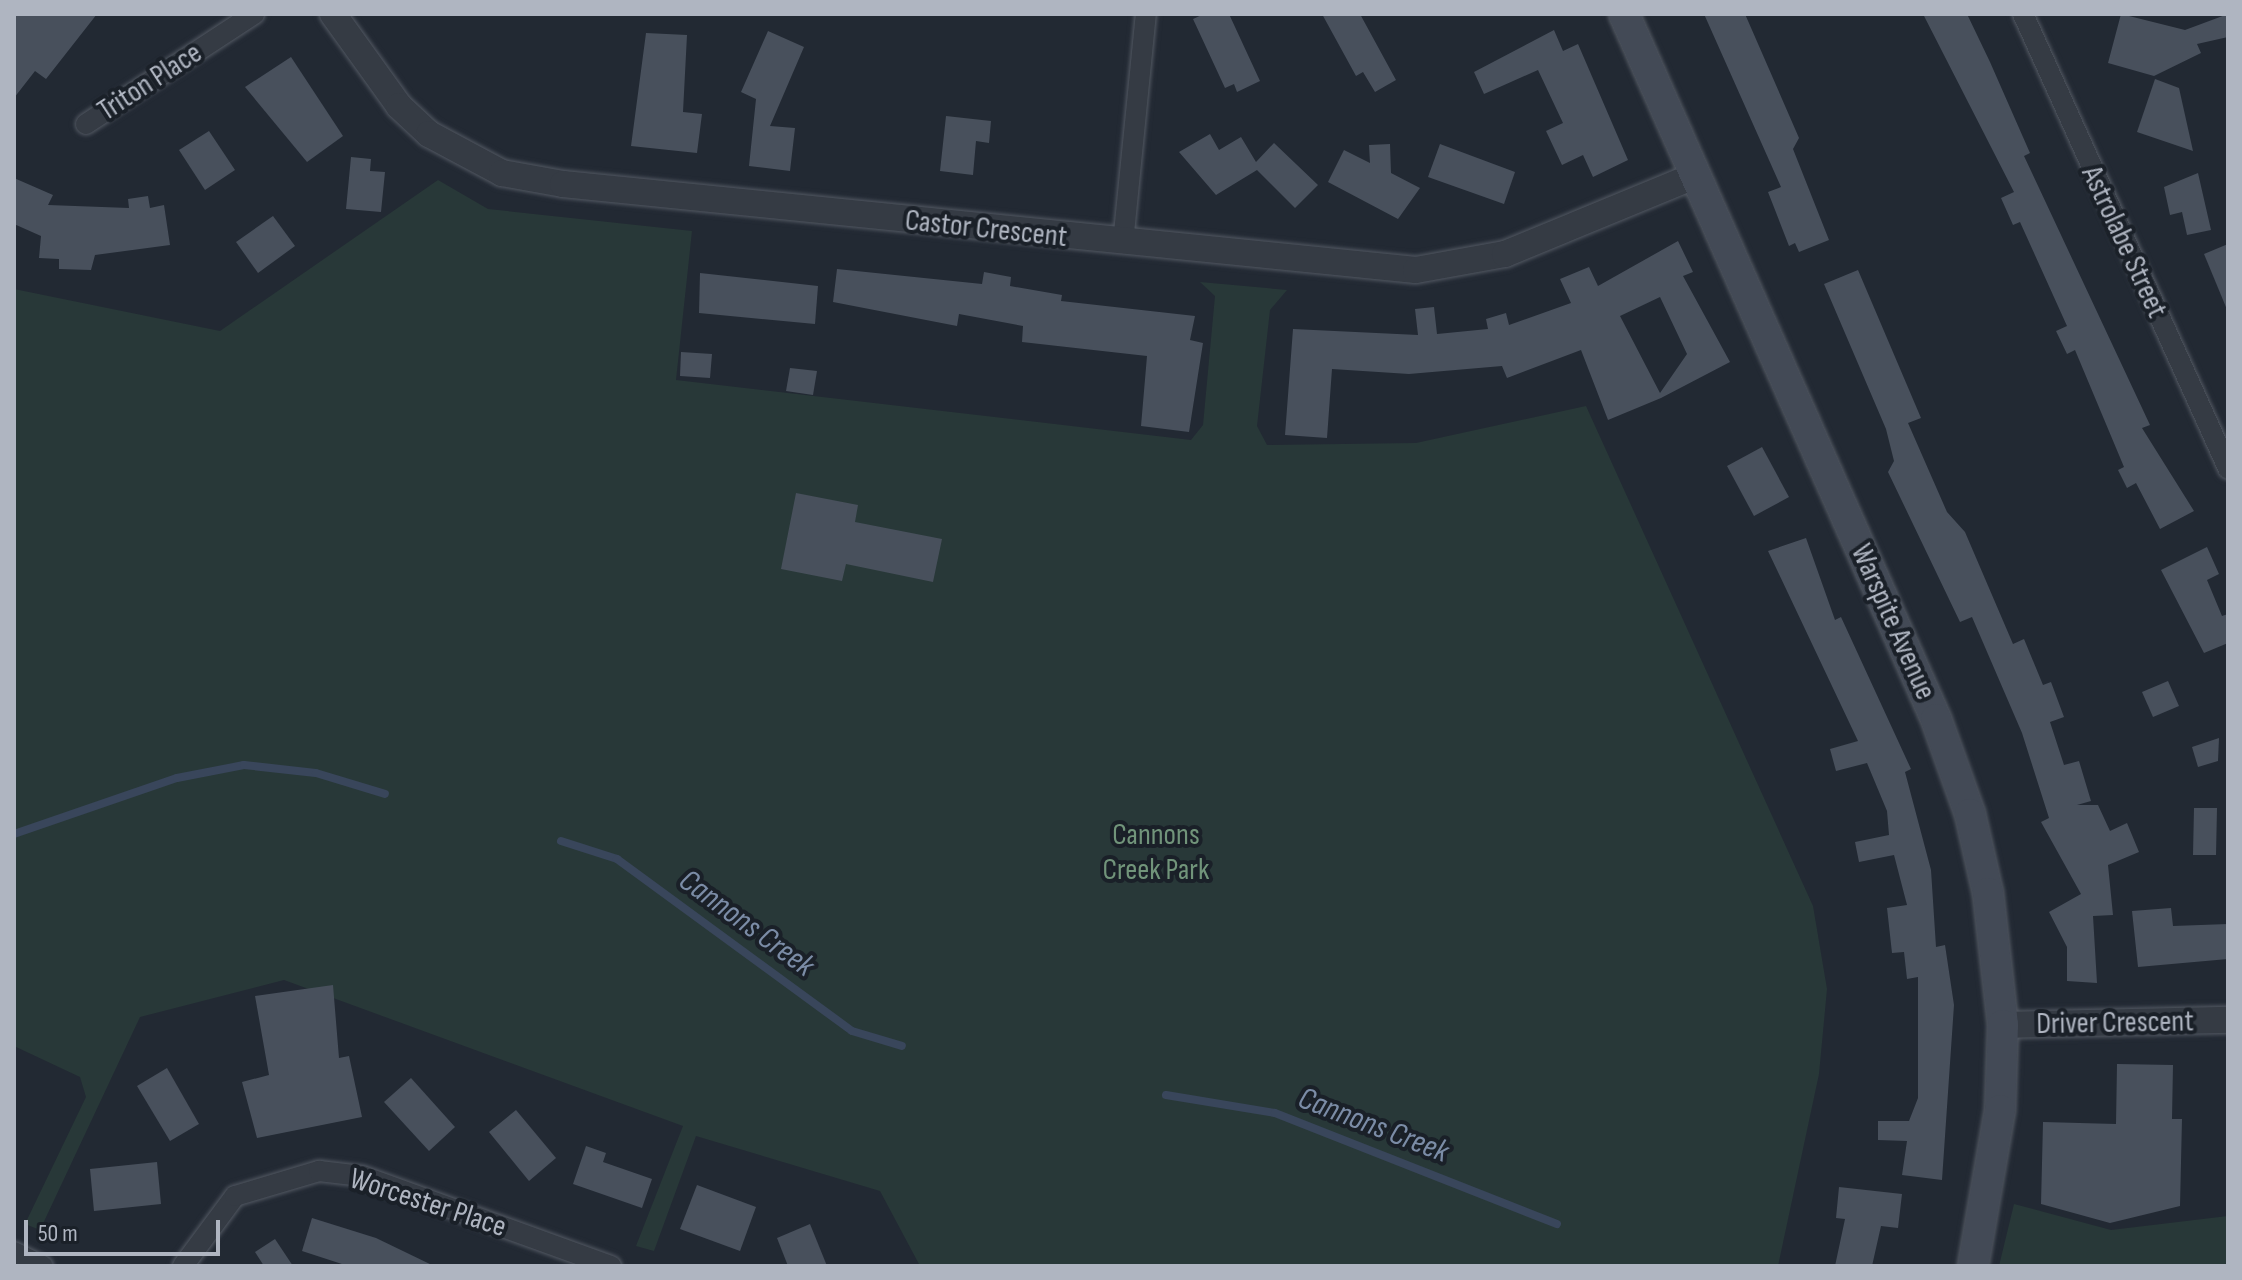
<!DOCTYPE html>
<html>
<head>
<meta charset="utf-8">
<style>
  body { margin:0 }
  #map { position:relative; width:2242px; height:1280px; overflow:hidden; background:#222933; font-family:"Sofia Sans Condensed",sans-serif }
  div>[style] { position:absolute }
  .green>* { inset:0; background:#283838 }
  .stream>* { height:8px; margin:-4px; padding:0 4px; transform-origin:4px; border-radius:4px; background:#39465b }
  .building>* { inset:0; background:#48505c }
  .roads { filter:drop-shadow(0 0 2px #525862) drop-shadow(0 0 2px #525862) }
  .minor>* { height:20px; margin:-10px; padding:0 10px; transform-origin:10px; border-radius:10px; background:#353b44 }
  .tertiary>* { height:26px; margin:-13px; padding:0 13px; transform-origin:13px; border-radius:13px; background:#353b44 }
  .secondary>* { height:30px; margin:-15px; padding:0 15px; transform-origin:15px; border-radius:15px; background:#434a56 }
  span { translate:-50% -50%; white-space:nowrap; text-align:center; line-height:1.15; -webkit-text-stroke:8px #1a2028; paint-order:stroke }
  .street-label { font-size:30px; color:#afb5c1 }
  .park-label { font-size:30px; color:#71947a }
  .water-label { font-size:32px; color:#7b8ca6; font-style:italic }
  .frame { position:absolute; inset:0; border:16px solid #afb5c1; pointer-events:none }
  .scale { position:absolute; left:24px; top:1220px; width:196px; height:36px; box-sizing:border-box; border:4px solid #afb5c1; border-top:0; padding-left:10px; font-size:24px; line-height:28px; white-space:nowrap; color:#afb5c1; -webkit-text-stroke:6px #1a2028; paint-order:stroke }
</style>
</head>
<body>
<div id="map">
  <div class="green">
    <div style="clip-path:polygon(438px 180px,488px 209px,692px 231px,676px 380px,1191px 440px,1203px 425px,1215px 296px,1200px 282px,1287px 290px,1270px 310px,1257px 426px,1267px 445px,1416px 443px,1586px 406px,1813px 906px,1827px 989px,1819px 1074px,1778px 1266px,920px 1266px,880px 1191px,696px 1136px,654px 1251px,636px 1246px,683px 1126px,284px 980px,140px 1017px,40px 1230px,25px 1224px,86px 1097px,80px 1077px,14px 1046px,14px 289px,220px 331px)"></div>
    <div style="clip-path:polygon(2014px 1204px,2111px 1230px,2228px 1216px,2228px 1266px,1999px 1266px)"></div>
  </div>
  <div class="stream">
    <div style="left:14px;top:834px;width:172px;rotate:-19deg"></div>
    <div style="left:177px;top:778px;width:68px;rotate:-11deg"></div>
    <div style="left:244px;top:765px;width:72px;rotate:6.3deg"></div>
    <div style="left:316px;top:773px;width:72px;rotate:16.9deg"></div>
    <div style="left:561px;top:841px;width:59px;rotate:17.8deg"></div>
    <div style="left:617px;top:859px;width:291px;rotate:36.2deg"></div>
    <div style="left:852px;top:1031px;width:52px;rotate:16.7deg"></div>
    <div style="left:1166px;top:1095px;width:110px;rotate:9.4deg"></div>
    <div style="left:1275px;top:1113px;width:303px;rotate:21.5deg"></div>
  </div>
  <div class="building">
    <div style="clip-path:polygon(14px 14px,97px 14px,46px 79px,35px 71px,14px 98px)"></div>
    <div style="clip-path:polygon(1204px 14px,1229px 14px,1260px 81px,1237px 92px,1234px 84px,1225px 88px,1193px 19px)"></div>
    <div style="clip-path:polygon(1322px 14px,1360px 14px,1396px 80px,1375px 92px,1363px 72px,1356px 76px)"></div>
    <div style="clip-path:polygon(1704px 14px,1745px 14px,1799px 138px,1793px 149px,1829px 240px,1799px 252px,1795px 243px,1789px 246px,1768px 192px,1781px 187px)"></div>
    <div style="clip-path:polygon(1923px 14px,1967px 14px,1990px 62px,2030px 153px,2024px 156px,2150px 425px,2142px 428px,2194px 511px,2160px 529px,2136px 483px,2127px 488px,2118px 470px,2124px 467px,2075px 350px,2067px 354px,2056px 331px,2067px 326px,2020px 222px,2013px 225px,2001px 198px,2014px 192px)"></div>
    <div style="clip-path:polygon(2121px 14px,2185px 30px,2228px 14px,2228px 37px,2197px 44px,2201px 53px,2154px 76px,2108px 63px)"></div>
    <div style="clip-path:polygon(1554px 30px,1563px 51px,1578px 44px,1628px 160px,1593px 177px,1583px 155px,1562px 165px,1546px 131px,1563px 123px,1538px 70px,1484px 94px,1474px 72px)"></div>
    <div style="clip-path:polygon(768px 31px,804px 47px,770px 126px,795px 128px,790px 171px,749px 166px,756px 99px,741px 92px)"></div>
    <div style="clip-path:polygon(646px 33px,687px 35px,683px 112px,702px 114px,697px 153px,631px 146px)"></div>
    <div style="clip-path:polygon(291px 57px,343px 136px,307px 162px,245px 87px)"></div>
    <div style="clip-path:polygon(2155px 79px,2179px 88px,2193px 151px,2137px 132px)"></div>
    <div style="clip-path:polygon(946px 116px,991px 121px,989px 143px,976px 141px,973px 175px,940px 171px)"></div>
    <div style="clip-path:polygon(209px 131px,235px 170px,205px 190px,179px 150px)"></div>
    <div style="clip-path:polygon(1210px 134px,1219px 150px,1241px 137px,1256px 162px,1274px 143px,1318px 185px,1295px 208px,1257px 170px,1216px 195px,1179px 152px)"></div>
    <div style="clip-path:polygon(1390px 144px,1391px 173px,1420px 188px,1398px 219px,1328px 182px,1344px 150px,1370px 163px,1369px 145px)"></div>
    <div style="clip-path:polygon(1440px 144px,1515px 172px,1504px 204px,1428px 177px)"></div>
    <div style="clip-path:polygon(351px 157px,371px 159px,370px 171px,385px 172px,381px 212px,346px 209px)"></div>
    <div style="clip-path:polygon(2198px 173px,2211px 230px,2187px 235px,2182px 212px,2170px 215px,2164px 187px)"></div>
    <div style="clip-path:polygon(14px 178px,53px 195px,48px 205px,129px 208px,128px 199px,148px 196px,150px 208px,164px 205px,170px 245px,95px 255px,91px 270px,59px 269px,59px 259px,39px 258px,41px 236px,14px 224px)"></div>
    <div style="clip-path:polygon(273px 216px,295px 246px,258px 273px,236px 242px)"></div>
    <div style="clip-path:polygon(evenodd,1678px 241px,1693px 272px,1683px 276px,1730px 362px,1661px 398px,1608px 420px,1581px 350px,1507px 378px,1502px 366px,1409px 374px,1332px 369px,1327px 438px,1285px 435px,1293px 329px,1418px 335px,1415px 309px,1434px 307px,1437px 334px,1488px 329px,1486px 319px,1506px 313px,1509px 325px,1571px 303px,1560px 279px,1589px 267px,1598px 286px,1678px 241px,1660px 297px,1687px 354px,1660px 393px,1620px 316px,1660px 297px)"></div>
    <div style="clip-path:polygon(2228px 244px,2228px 312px,2204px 254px)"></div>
    <div style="clip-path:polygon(837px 269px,982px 284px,984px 272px,1011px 277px,1010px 286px,1062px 295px,1061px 301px,1195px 316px,1190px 340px,1203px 343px,1189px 432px,1141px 426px,1147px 356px,1022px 342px,1023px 326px,959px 314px,957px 326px,833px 302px)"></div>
    <div style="clip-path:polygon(1858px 270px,1921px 418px,1908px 423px,1947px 512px,1965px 532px,2013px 644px,2024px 639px,2043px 685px,2051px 682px,2064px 717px,2050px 722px,2064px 765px,2079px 761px,2091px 801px,2077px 805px,2098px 805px,2110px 831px,2127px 823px,2139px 852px,2108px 865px,2113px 915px,2093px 916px,2097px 983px,2067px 981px,2067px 947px,2049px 912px,2081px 894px,2041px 822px,2049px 818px,2022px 733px,1972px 617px,1960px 622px,1888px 472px,1894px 461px,1886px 429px,1824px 284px)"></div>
    <div style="clip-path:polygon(700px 273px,818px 286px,815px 324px,699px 313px)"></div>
    <div style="clip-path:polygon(681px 352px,712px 354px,710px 378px,680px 376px)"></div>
    <div style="clip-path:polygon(790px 368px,817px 371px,813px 395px,786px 391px)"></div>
    <div style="clip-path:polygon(1762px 447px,1789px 497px,1754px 516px,1727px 466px)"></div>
    <div style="clip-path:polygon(796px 493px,858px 505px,855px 522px,942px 539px,933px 582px,846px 564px,842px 581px,781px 569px)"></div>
    <div style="clip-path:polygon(1806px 538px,1835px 620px,1841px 617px,1911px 769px,1905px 772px,1931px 870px,1936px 947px,1945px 945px,1954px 1005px,1942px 1180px,1902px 1175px,1907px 1141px,1878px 1140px,1878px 1121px,1909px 1121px,1918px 1098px,1918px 977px,1907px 979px,1904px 952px,1892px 953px,1887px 908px,1907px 905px,1894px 855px,1859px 862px,1855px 842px,1889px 835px,1887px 811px,1867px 763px,1836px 771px,1830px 749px,1858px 741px,1768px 551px)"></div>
    <div style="clip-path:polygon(2207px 547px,2219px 574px,2207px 580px,2222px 616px,2228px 614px,2228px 643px,2204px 653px,2161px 570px)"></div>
    <div style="clip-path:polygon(2168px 681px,2179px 706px,2153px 717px,2142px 692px)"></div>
    <div style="clip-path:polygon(2219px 738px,2218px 761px,2198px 767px,2192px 747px)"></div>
    <div style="clip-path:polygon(2194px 808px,2217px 808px,2216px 855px,2193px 855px)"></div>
    <div style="clip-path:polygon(2171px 908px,2173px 926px,2228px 924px,2228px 959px,2138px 967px,2132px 911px)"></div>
    <div style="clip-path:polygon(333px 985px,339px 1058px,349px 1056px,362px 1117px,257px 1138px,242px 1082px,269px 1075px,255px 996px)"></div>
    <div style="clip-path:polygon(2117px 1064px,2173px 1065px,2172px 1119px,2182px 1119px,2180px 1206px,2110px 1223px,2041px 1204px,2043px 1122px,2116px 1124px)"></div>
    <div style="clip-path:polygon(167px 1068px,199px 1124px,170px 1141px,137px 1086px)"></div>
    <div style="clip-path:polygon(411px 1078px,455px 1127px,429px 1151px,384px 1102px)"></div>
    <div style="clip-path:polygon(516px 1110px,556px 1158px,529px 1181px,489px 1132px)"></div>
    <div style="clip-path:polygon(586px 1146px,606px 1153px,603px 1162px,652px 1179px,642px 1208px,573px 1184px)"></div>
    <div style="clip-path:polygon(157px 1162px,161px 1204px,94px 1211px,90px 1169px)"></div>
    <div style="clip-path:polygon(697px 1185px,756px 1207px,740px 1251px,680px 1229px)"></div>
    <div style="clip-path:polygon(1839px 1187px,1902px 1194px,1898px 1228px,1881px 1226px,1872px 1266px,1835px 1266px,1845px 1219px,1836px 1218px)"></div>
    <div style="clip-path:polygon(312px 1218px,376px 1238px,434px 1266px,348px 1266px,302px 1251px)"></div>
    <div style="clip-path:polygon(810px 1224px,827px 1266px,788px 1266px,777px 1238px)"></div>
    <div style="clip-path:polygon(275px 1239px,293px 1266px,264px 1266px,255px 1252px)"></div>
  </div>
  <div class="roads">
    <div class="minor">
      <div style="left:2023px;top:14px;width:499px;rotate:65.7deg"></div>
      <div style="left:86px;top:124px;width:201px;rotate:-33.2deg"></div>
      <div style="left:1123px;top:243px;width:230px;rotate:-84.3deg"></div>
      <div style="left:14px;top:1252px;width:32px;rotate:26deg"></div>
      <div style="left:183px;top:1266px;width:87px;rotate:-53.4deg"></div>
      <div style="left:235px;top:1196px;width:88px;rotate:-16.6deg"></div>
      <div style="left:319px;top:1171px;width:43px;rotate:6.6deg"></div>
      <div style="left:362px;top:1176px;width:265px;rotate:19.9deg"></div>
    </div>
    <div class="tertiary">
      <div style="left:333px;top:14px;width:113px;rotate:54.3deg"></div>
      <div style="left:399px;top:106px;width:41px;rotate:43deg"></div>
      <div style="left:429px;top:134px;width:83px;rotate:28.1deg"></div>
      <div style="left:502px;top:173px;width:62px;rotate:10.2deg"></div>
      <div style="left:563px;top:184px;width:857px;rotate:5.76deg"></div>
      <div style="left:1416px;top:270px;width:90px;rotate:-10.2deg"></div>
      <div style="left:1505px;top:254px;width:202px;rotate:-22.4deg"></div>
      <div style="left:2003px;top:1025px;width:225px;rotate:-1.3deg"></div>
    </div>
    <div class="secondary">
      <div style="left:1624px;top:14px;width:771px;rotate:66.13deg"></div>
      <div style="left:1936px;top:719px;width:101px;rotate:70.3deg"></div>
      <div style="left:1970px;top:814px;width:81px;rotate:77.2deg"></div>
      <div style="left:1988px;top:893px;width:133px;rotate:83.5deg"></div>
      <div style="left:2003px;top:1025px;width:85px;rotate:92deg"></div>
      <div style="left:2000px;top:1110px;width:158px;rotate:99.8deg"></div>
    </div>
  </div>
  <div class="street-label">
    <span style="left:150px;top:82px;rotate:-33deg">Triton Place</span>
    <span style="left:986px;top:229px;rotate:6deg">Castor Crescent</span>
    <span style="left:2124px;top:242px;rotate:65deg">Astrolabe Street</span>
    <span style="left:1893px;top:622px;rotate:66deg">Warspite Avenue</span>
    <span style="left:2115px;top:1023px;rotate:-1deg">Driver Crescent</span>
    <span style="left:428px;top:1203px;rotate:18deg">Worcester Place</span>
  </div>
  <div class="park-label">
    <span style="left:1156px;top:852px">Cannons<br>Creek Park</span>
  </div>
  <div class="water-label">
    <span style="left:746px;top:924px;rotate:36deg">Cannons Creek</span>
    <span style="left:1373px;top:1126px;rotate:21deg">Cannons Creek</span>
  </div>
  <div class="frame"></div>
  <div class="scale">50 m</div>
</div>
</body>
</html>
